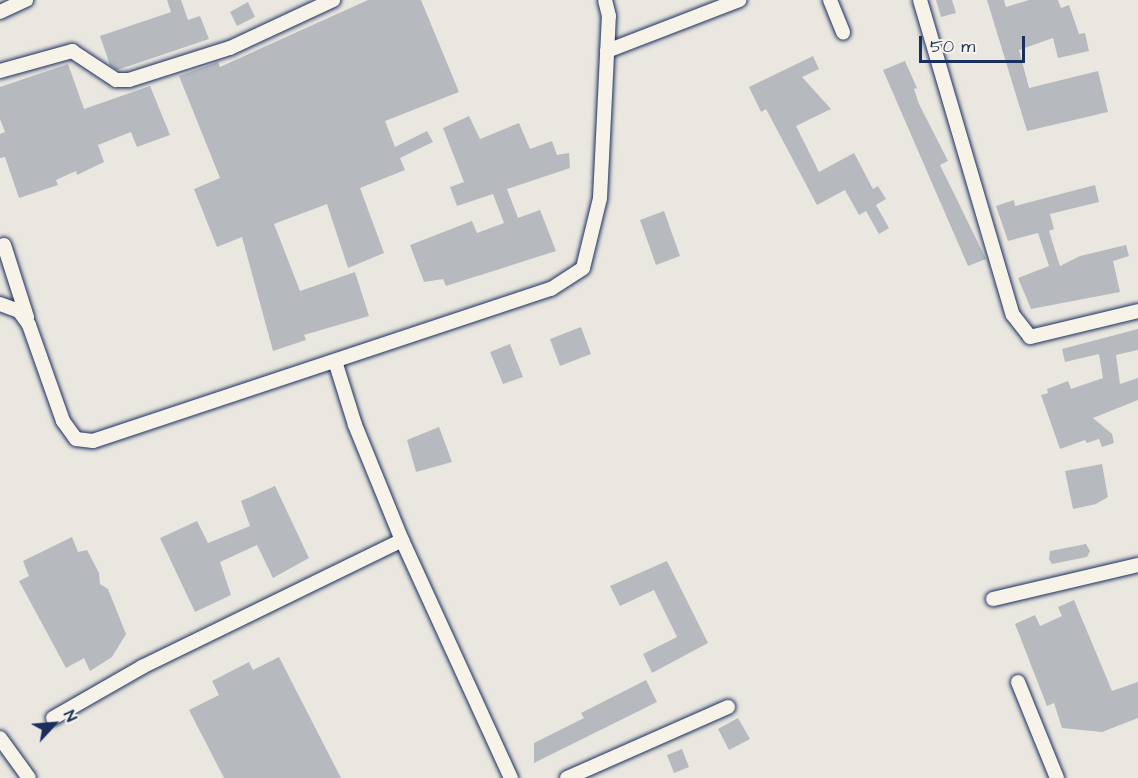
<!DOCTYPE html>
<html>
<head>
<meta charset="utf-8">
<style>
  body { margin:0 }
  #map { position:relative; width:1138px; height:778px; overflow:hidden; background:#eae7e0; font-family:"Architects Daughter",sans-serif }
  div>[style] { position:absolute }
  .building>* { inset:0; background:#b6babf }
  .roads { filter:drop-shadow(0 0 2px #1b2f5e) drop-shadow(0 0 2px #1b2f5e) }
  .street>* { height:14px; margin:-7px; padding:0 7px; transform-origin:7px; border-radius:7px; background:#f7f3e8 }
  span { translate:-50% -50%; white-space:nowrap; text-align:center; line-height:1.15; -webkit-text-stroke:4.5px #f7f3e8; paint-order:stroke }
  .north { position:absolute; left:24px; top:694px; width:60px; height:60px; -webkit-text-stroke:4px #f7f3e8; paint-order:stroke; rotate:64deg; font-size:16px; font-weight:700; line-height:24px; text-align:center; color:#1b2f5e }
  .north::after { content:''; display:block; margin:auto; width:21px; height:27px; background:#1b2f5e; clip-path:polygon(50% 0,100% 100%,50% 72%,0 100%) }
  .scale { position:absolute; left:919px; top:36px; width:106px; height:27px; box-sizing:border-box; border:3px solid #1b2f5e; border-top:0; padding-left:8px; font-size:18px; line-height:21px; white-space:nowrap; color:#1b2f5e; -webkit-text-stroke:4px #f7f3e8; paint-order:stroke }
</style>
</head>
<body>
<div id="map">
  <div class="building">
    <div style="clip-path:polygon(167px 0,181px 0,188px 20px,200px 16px,209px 39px,117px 70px,110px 65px,100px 36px,171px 12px)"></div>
    <div style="clip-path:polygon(368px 0,421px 0,459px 92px,385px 121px,395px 147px,427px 131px,433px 142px,400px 158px,405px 170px,360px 188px,384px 253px,348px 268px,327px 204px,274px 224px,300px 291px,355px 272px,369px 316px,304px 335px,306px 340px,273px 351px,242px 237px,217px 247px,194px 189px,220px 178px,179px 76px,218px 62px,220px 67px)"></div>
    <div style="clip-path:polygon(936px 0,952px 0,956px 13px,941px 17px)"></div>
    <div style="clip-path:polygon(987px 0,1004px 0,1006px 7px,1029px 0,1058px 0,1061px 8px,1069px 5px,1079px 34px,1085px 33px,1089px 51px,1058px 58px,1053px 38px,1019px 50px,1029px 88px,1098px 71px,1108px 112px,1027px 131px)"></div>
    <div style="clip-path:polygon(248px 2px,255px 17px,237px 26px,230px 12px)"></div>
    <div style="clip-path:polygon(813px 56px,819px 69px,802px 77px,831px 109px,796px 126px,819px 172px,854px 153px,873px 189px,878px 186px,886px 199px,876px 205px,889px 228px,879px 234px,866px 211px,859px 215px,845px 190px,817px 205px,766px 109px,761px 112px,749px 87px)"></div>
    <div style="clip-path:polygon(905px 61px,917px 88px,914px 89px,919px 104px,948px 161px,940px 165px,986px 259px,968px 266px,883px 70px)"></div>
    <div style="clip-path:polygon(68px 64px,84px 109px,150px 86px,170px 135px,137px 147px,131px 132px,98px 145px,104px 162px,77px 175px,76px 171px,56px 180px,58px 185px,19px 198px,5px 157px,0 158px,0 134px,5px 132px,0 119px,0 87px)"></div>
    <div style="clip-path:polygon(469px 116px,480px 139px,519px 123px,530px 149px,552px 141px,557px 155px,569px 153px,570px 168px,507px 189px,518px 218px,540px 210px,556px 251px,446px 286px,443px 279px,424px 282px,410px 245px,472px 221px,477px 233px,504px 223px,493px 194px,457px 206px,450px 187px,464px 182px,443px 128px)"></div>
    <div style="clip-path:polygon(1095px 185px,1099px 202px,1050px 214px,1054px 229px,1049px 231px,1060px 266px,1080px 256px,1126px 245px,1129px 256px,1113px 261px,1120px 292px,1031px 309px,1018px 278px,1049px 266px,1038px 233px,1008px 241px,996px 206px,1014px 200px,1015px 206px)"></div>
    <div style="clip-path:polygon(664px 211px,680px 256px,656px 265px,640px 220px)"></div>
    <div style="clip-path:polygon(581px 327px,591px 354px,560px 366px,550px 339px)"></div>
    <div style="clip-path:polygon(1138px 329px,1138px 350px,1116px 355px,1120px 384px,1138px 378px,1138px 400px,1093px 418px,1112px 434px,1114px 443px,1102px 447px,1099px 439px,1087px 443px,1085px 440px,1060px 449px,1041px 395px,1048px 393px,1047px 389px,1068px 381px,1071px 389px,1103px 378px,1099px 354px,1065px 362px,1062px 349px)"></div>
    <div style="clip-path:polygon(510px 344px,523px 377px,503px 384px,490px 352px)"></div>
    <div style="clip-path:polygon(439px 427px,452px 462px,416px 472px,407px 440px)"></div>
    <div style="clip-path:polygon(1102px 464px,1108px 497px,1096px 504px,1073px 509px,1065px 471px)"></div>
    <div style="clip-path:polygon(275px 486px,309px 558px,273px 578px,257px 545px,220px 562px,231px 595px,195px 612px,160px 538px,197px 521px,208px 543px,250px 526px,241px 501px)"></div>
    <div style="clip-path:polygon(72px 537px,78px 552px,87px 550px,99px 573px,100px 584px,108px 589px,126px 634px,112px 657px,90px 671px,84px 658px,66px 668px,19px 581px,29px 576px,23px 561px)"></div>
    <div style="clip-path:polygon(1086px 544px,1090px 551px,1087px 557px,1052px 564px,1049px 559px,1050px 551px)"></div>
    <div style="clip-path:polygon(667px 561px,708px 643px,652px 673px,643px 654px,677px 637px,654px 590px,620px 606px,610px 586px)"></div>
    <div style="clip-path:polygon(1074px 600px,1112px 691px,1138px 682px,1138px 718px,1102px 732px,1062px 728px,1054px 703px,1047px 706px,1015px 624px,1035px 615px,1040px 626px,1062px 616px,1058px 607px)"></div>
    <div style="clip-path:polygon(279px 657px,341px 778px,224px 778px,189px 710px,219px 695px,212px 681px,249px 662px,253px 670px)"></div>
    <div style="clip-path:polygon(646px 680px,657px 702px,534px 763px,534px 743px,584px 718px,581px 713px)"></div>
    <div style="clip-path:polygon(738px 718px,750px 739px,729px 750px,718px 729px)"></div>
    <div style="clip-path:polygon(682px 749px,689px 767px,674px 773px,667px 755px)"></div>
  </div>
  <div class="roads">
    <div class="street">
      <div style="left:830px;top:0;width:35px;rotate:68deg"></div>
      <div style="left:920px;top:0;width:328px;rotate:73.6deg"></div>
      <div style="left:1013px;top:315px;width:28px;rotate:52deg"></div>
      <div style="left:1030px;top:337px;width:111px;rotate:-13.5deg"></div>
      <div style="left:0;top:12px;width:29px;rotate:-25deg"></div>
      <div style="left:607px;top:51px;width:142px;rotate:-21.1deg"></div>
      <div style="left:0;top:71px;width:75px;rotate:-15.5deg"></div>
      <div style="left:72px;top:51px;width:53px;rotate:33.4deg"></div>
      <div style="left:116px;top:80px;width:13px"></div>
      <div style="left:129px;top:80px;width:106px;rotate:-17.6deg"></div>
      <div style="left:230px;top:48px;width:114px;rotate:-25deg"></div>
      <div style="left:4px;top:245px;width:76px;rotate:72.3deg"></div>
      <div style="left:0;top:304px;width:20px;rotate:20deg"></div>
      <div style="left:19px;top:311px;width:17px;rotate:54deg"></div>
      <div style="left:29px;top:325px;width:102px;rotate:70.5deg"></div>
      <div style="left:63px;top:421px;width:22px;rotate:54deg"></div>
      <div style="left:76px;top:439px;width:17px;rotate:7deg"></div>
      <div style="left:93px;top:441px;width:483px;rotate:-18.4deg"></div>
      <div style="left:551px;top:289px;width:38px;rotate:-33deg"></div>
      <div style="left:583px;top:268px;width:72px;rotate:-76.3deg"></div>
      <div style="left:600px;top:198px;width:182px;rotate:-87.2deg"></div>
      <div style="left:609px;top:16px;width:16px;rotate:-104deg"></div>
      <div style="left:335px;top:361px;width:67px;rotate:72.6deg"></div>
      <div style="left:355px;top:425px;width:124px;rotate:67.8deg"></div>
      <div style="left:402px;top:540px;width:262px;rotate:65.4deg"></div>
      <div style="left:993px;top:599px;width:149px;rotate:-13.2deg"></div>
      <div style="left:1018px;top:682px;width:104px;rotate:67.9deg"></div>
      <div style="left:53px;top:718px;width:103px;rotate:-29.8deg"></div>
      <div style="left:142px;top:667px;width:289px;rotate:-26deg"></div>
      <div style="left:0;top:738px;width:49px;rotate:54.1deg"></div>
      <div style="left:567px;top:778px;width:176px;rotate:-23.8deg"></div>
    </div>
  </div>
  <div class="north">N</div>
  <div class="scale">50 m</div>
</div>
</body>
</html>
